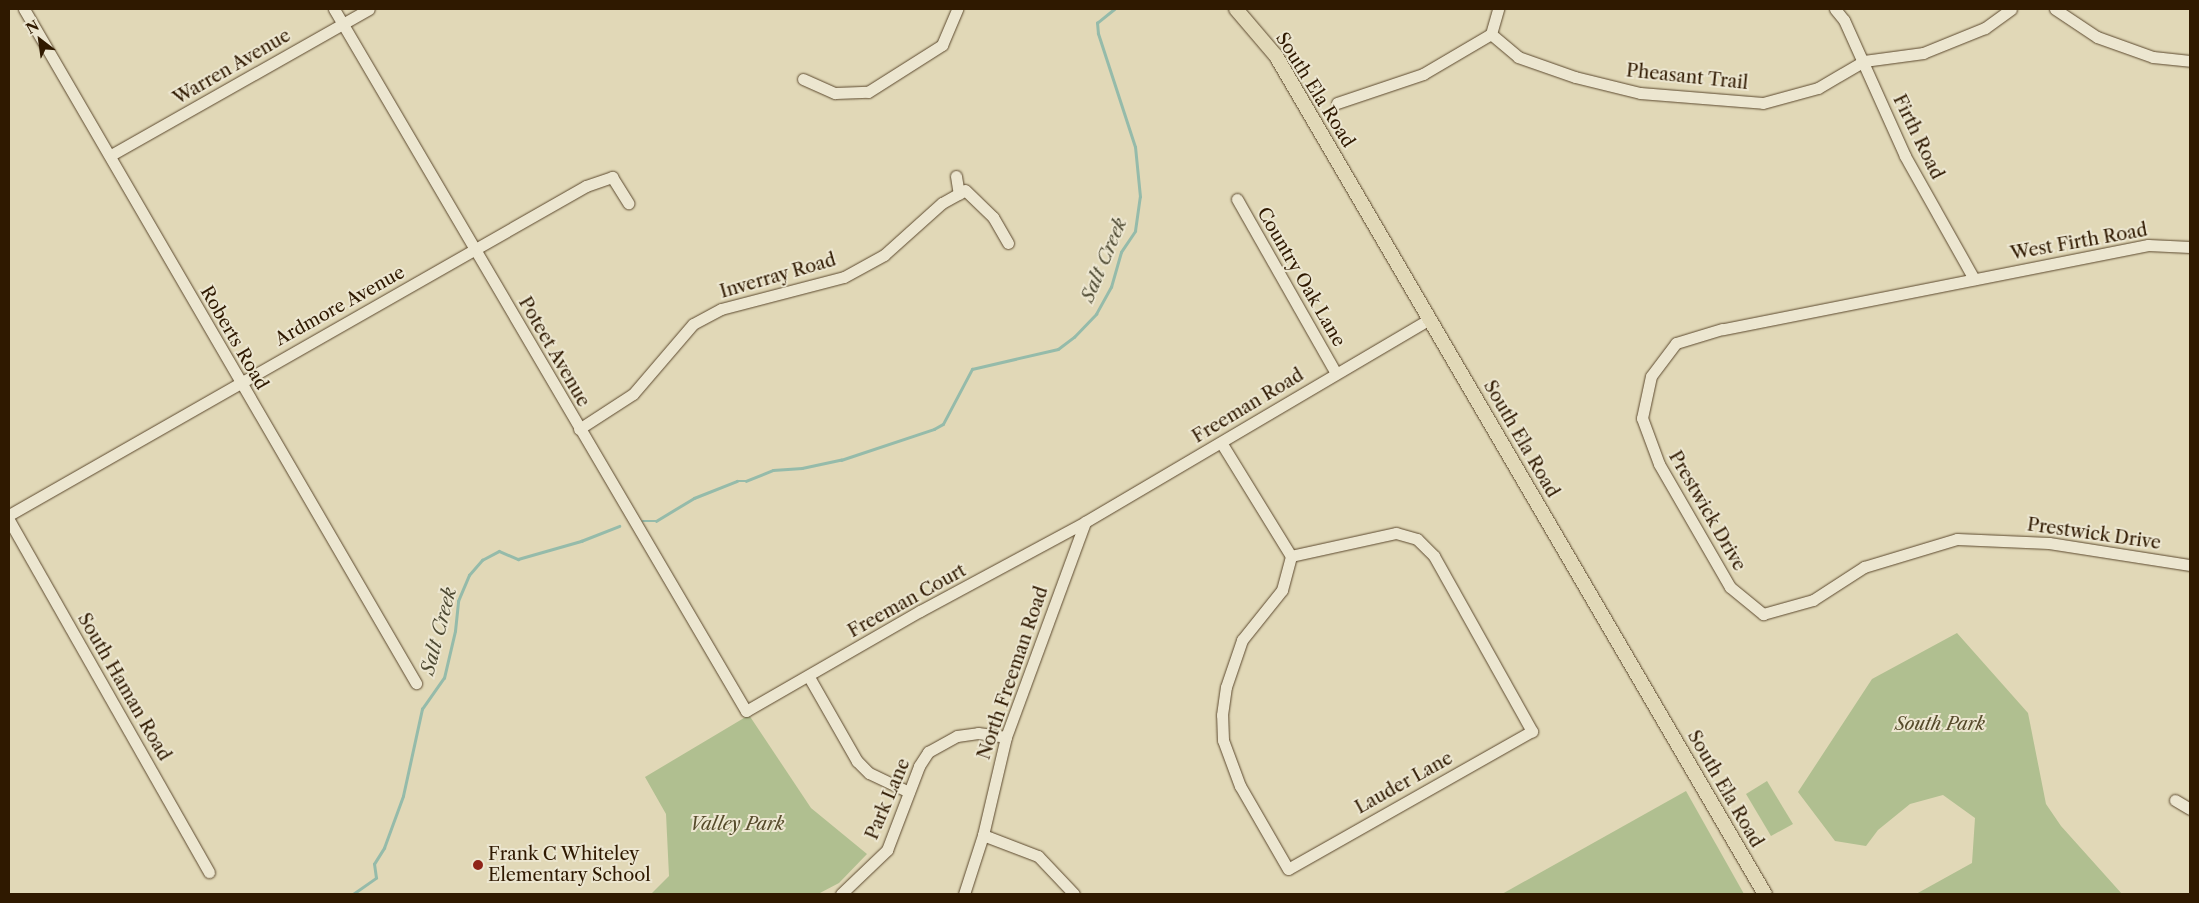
<!DOCTYPE html>
<html>
<head>
<meta charset="utf-8">
<style>
  body { margin:0 }
  #map { position:relative; width:2199px; height:903px; overflow:hidden; background:#e1d8b7; font-family:"Libre Caslon Text",serif }
  div>[style] { position:absolute }
  .green>* { inset:0; background:#b0bf90 }
  .stream>* { height:2.5px; margin:-1.25px; padding:0 1.25px; transform-origin:1.25px; border-radius:1.25px; background:#95bbaa }
  .roads { filter:drop-shadow(0 0 1px #5c492e) drop-shadow(0 0 1px #5c492e) }
  .minor>* { height:11px; margin:-5.5px; padding:0 5.5px; transform-origin:5.5px; border-radius:5.5px; background:#ece6d0 }
  .major>* { height:14px; margin:-7px; padding:0 7px; transform-origin:7px; border-radius:7px; background:#e1d8b7 }
  .dots>* { width:14px; height:14px; translate:-50% -50%; box-sizing:border-box; border:2px solid #ece6d0; border-radius:50% }
  span { translate:-50% -50%; white-space:nowrap; text-align:center; line-height:1.15; -webkit-text-stroke:4px #ece6d0; paint-order:stroke }
  .street-label { font-size:18px; color:#2f1900 }
  .park-label { font-size:18px; color:#564b2b; font-style:italic }
  .poi-label { font-size:18px; color:#2f1900 }
  .left { translate:0 -50%; text-align:left }
  .water-label { font-size:19px; color:#4e4a33; font-style:italic }
  .frame { position:absolute; inset:0; border:10px solid #2f1900; pointer-events:none }
  .north { position:absolute; left:15px; top:15px; width:50px; height:50px; -webkit-text-stroke:4px #ece6d0; paint-order:stroke; rotate:330deg; font-size:14px; font-weight:700; line-height:20px; text-align:center; color:#2f1900 }
  .north::after { content:''; display:block; margin:auto; width:18px; height:22px; background:#2f1900; clip-path:polygon(50% 0,100% 100%,50% 72%,0 100%) }
</style>
</head>
<body>
<div id="map">
  <div class="green">
    <div style="clip-path:polygon(1957px 633px,2028px 713px,2046px 804px,2061px 826px,2122px 894px,1916px 894px,1972px 863px,1975px 818px,1943px 795px,1910px 804px,1878px 830px,1866px 846px,1835px 841px,1798px 792px,1872px 679px)"></div>
    <div style="clip-path:polygon(749px 715px,811px 808px,867px 854px,839px 883px,818px 894px,651px 894px,669px 876px,666px 814px,645px 777px)"></div>
    <div style="clip-path:polygon(1767px 781px,1793px 824px,1771px 836px,1746px 794px)"></div>
    <div style="clip-path:polygon(1686px 791px,1744px 894px,1502px 894px)"></div>
  </div>
  <div class="stream">
    <div style="left:643px;top:521px;width:13px"></div>
    <div style="left:656px;top:521px;width:44px;rotate:-31.2deg"></div>
    <div style="left:694px;top:498px;width:46px;rotate:-21.6deg"></div>
    <div style="left:737px;top:481px;width:9px"></div>
    <div style="left:746px;top:481px;width:29px;rotate:-22deg"></div>
    <div style="left:773px;top:470px;width:29px;rotate:-4deg"></div>
    <div style="left:802px;top:468px;width:40px;rotate:-12deg"></div>
    <div style="left:841px;top:460px;width:98px;rotate:-18.4deg"></div>
    <div style="left:934px;top:429px;width:10px;rotate:-29deg"></div>
    <div style="left:943px;top:424px;width:62px;rotate:-62.2deg"></div>
    <div style="left:972px;top:369px;width:88px;rotate:-13.1deg"></div>
    <div style="left:1058px;top:349px;width:20px;rotate:-37deg"></div>
    <div style="left:1074px;top:337px;width:32px;rotate:-46deg"></div>
    <div style="left:1096px;top:314px;width:31px;rotate:-61deg"></div>
    <div style="left:1111px;top:287px;width:36px;rotate:-74deg"></div>
    <div style="left:1121px;top:252px;width:25px;rotate:-56deg"></div>
    <div style="left:1135px;top:231px;width:34px;rotate:-82deg"></div>
    <div style="left:1140px;top:197px;width:50px;rotate:-95.7deg"></div>
    <div style="left:1135px;top:147px;width:119px;rotate:-108.1deg"></div>
    <div style="left:1098px;top:34px;width:11px;rotate:-95deg"></div>
    <div style="left:1097px;top:23px;width:22px;rotate:-39deg"></div>
    <div style="left:353px;top:894px;width:28px;rotate:-35deg"></div>
    <div style="left:376px;top:878px;width:14px;rotate:-98deg"></div>
    <div style="left:374px;top:864px;width:19px;rotate:-58deg"></div>
    <div style="left:384px;top:848px;width:55px;rotate:-69.9deg"></div>
    <div style="left:403px;top:796px;width:89px;rotate:-77.7deg"></div>
    <div style="left:422px;top:709px;width:38px;rotate:-55deg"></div>
    <div style="left:444px;top:678px;width:48px;rotate:-76.8deg"></div>
    <div style="left:455px;top:631px;width:30px;rotate:-84deg"></div>
    <div style="left:458px;top:601px;width:28px;rotate:-67deg"></div>
    <div style="left:469px;top:575px;width:20px;rotate:-49deg"></div>
    <div style="left:482px;top:560px;width:19px;rotate:-28deg"></div>
    <div style="left:499px;top:551px;width:21px;rotate:23deg"></div>
    <div style="left:518px;top:559px;width:66px;rotate:-15.9deg"></div>
    <div style="left:581px;top:541px;width:41px;rotate:-21.5deg"></div>
  </div>
  <div class="roads">
    <div class="minor">
      <div style="left:24px;top:9px;width:780px;rotate:59.82deg"></div>
      <div style="left:334px;top:9px;width:814px;rotate:59.59deg"></div>
      <div style="left:746px;top:711px;width:201px;rotate:-29.9deg"></div>
      <div style="left:920px;top:611px;width:187px;rotate:-28.3deg"></div>
      <div style="left:1085px;top:522px;width:399px;rotate:-30.5deg"></div>
      <div style="left:1835px;top:9px;width:14px;rotate:51deg"></div>
      <div style="left:1844px;top:20px;width:149px;rotate:65.8deg"></div>
      <div style="left:1905px;top:156px;width:141px;rotate:60.7deg"></div>
      <div style="left:2055px;top:9px;width:50px;rotate:33.7deg"></div>
      <div style="left:2097px;top:37px;width:59px;rotate:19.7deg"></div>
      <div style="left:2153px;top:57px;width:37px;rotate:6deg"></div>
      <div style="left:1491px;top:34px;width:26px;rotate:-74deg"></div>
      <div style="left:803px;top:79px;width:35px;rotate:24deg"></div>
      <div style="left:835px;top:93px;width:33px;rotate:-2deg"></div>
      <div style="left:868px;top:92px;width:88px;rotate:-32.4deg"></div>
      <div style="left:942px;top:45px;width:39px;rotate:-67deg"></div>
      <div style="left:1337px;top:103px;width:91px;rotate:-18.6deg"></div>
      <div style="left:1423px;top:74px;width:79px;rotate:-30.5deg"></div>
      <div style="left:1491px;top:34px;width:35px;rotate:40deg"></div>
      <div style="left:1518px;top:57px;width:60px;rotate:19.3deg"></div>
      <div style="left:1575px;top:77px;width:67px;rotate:13.8deg"></div>
      <div style="left:1640px;top:93px;width:123px;rotate:4.6deg"></div>
      <div style="left:1763px;top:103px;width:57px;rotate:-15.3deg"></div>
      <div style="left:1818px;top:88px;width:53px;rotate:-30.4deg"></div>
      <div style="left:1864px;top:61px;width:60px;rotate:-7.7deg"></div>
      <div style="left:1923px;top:53px;width:67px;rotate:-22deg"></div>
      <div style="left:1985px;top:28px;width:32px;rotate:-36deg"></div>
      <div style="left:111px;top:155px;width:296px;rotate:-29.5deg"></div>
      <div style="left:956px;top:176px;width:18px;rotate:81deg"></div>
      <div style="left:1237px;top:199px;width:200px;rotate:60.4deg"></div>
      <div style="left:2190px;top:247px;width:42px;rotate:-177.3deg"></div>
      <div style="left:2148px;top:245px;width:434px;rotate:168.8deg"></div>
      <div style="left:1722px;top:329px;width:48px;rotate:163.1deg"></div>
      <div style="left:1676px;top:343px;width:41px;rotate:127.1deg"></div>
      <div style="left:1651px;top:376px;width:43px;rotate:102.1deg"></div>
      <div style="left:1642px;top:418px;width:49px;rotate:69.7deg"></div>
      <div style="left:1659px;top:464px;width:142px;rotate:60deg"></div>
      <div style="left:1730px;top:587px;width:43px;rotate:39.3deg"></div>
      <div style="left:1763px;top:614px;width:52px;rotate:-15.6deg"></div>
      <div style="left:1813px;top:600px;width:61px;rotate:-32.9deg"></div>
      <div style="left:1864px;top:567px;width:97px;rotate:-16.8deg"></div>
      <div style="left:1957px;top:539px;width:92px;rotate:2.5deg"></div>
      <div style="left:2049px;top:543px;width:143px;rotate:8.9deg"></div>
      <div style="left:579px;top:429px;width:64px;rotate:-32.9deg"></div>
      <div style="left:633px;top:394px;width:92px;rotate:-49.4deg"></div>
      <div style="left:693px;top:324px;width:32px;rotate:-28deg"></div>
      <div style="left:721px;top:309px;width:127px;rotate:-14.6deg"></div>
      <div style="left:844px;top:277px;width:46px;rotate:-28.8deg"></div>
      <div style="left:884px;top:255px;width:78px;rotate:-41.9deg"></div>
      <div style="left:942px;top:203px;width:26px;rotate:-29deg"></div>
      <div style="left:965px;top:190px;width:39px;rotate:44deg"></div>
      <div style="left:993px;top:217px;width:30px;rotate:60deg"></div>
      <div style="left:1222px;top:444px;width:132px;rotate:58.4deg"></div>
      <div style="left:9px;top:515px;width:664px;rotate:-29.69deg"></div>
      <div style="left:586px;top:186px;width:28px;rotate:-19deg"></div>
      <div style="left:612px;top:177px;width:31px;rotate:58deg"></div>
      <div style="left:9px;top:520px;width:405px;rotate:60.4deg"></div>
      <div style="left:1396px;top:533px;width:22px;rotate:16deg"></div>
      <div style="left:1417px;top:539px;width:24px;rotate:45deg"></div>
      <div style="left:1434px;top:556px;width:201px;rotate:60.8deg"></div>
      <div style="left:1532px;top:731px;width:280px;rotate:150.5deg"></div>
      <div style="left:1288px;top:869px;width:96px;rotate:-120deg"></div>
      <div style="left:1240px;top:786px;width:49px;rotate:-110.3deg"></div>
      <div style="left:1223px;top:740px;width:25px;rotate:-92deg"></div>
      <div style="left:1222px;top:715px;width:28px;rotate:-82deg"></div>
      <div style="left:1226px;top:687px;width:50px;rotate:-71.2deg"></div>
      <div style="left:1242px;top:640px;width:64px;rotate:-51.3deg"></div>
      <div style="left:1282px;top:590px;width:35px;rotate:-75deg"></div>
      <div style="left:1291px;top:556px;width:107px;rotate:-12.4deg"></div>
      <div style="left:809px;top:677px;width:97px;rotate:60.3deg"></div>
      <div style="left:857px;top:761px;width:17px;rotate:45deg"></div>
      <div style="left:869px;top:773px;width:44px;rotate:25.4deg"></div>
      <div style="left:2175px;top:800px;width:17px;rotate:31deg"></div>
      <div style="left:983px;top:835px;width:59px;rotate:20.9deg"></div>
      <div style="left:1038px;top:856px;width:52px;rotate:46.5deg"></div>
      <div style="left:841px;top:894px;width:64px;rotate:-43.7deg"></div>
      <div style="left:887px;top:850px;width:90px;rotate:-69.1deg"></div>
      <div style="left:919px;top:766px;width:17px;rotate:-57deg"></div>
      <div style="left:928px;top:752px;width:33px;rotate:-29deg"></div>
      <div style="left:957px;top:736px;width:21px;rotate:-8deg"></div>
      <div style="left:978px;top:733px;width:28px;rotate:8deg"></div>
      <div style="left:964px;top:894px;width:62px;rotate:-72.1deg"></div>
      <div style="left:983px;top:835px;width:101px;rotate:-76.8deg"></div>
      <div style="left:1006px;top:737px;width:229px;rotate:-69.8deg"></div>
    </div>
    <div class="major">
      <div style="left:1236px;top:9px;width:62px;rotate:49.6deg"></div>
      <div style="left:1276px;top:56px;width:970px;rotate:59.74deg"></div>
    </div>
  </div>
  <div class="dots">
    <div style="left:478px;top:865px;background:#8f2418"></div>
  </div>
  <div class="street-label">
    <span style="left:232px;top:67px;rotate:-30deg">Warren Avenue</span>
    <span style="left:1687px;top:77px;rotate:6deg">Pheasant Trail</span>
    <span style="left:1315px;top:90px;rotate:58deg">South Ela Road</span>
    <span style="left:1918px;top:137px;rotate:64deg">Firth Road</span>
    <span style="left:2079px;top:242px;rotate:-10deg">West Firth Road</span>
    <span style="left:778px;top:276px;rotate:-16deg">Inverray Road</span>
    <span style="left:1301px;top:277px;rotate:60deg">Country Oak Lane</span>
    <span style="left:340px;top:306px;rotate:-29deg">Ardmore Avenue</span>
    <span style="left:234px;top:338px;rotate:60deg">Roberts Road</span>
    <span style="left:554px;top:352px;rotate:60deg">Poteet Avenue</span>
    <span style="left:1248px;top:406px;rotate:-31deg">Freeman Road</span>
    <span style="left:1521px;top:439px;rotate:60deg">South Ela Road</span>
    <span style="left:1707px;top:511px;rotate:60deg">Prestwick Drive</span>
    <span style="left:2094px;top:534px;rotate:8deg">Prestwick Drive</span>
    <span style="left:907px;top:601px;rotate:-29deg">Freeman Court</span>
    <span style="left:1013px;top:673px;rotate:-71deg">North Freeman Road</span>
    <span style="left:124px;top:687px;rotate:60deg">South Haman Road</span>
    <span style="left:1404px;top:783px;rotate:-29deg">Lauder Lane</span>
    <span style="left:1725px;top:789px;rotate:60deg">South Ela Road</span>
    <span style="left:888px;top:799px;rotate:-67deg">Park Lane</span>
  </div>
  <div class="park-label">
    <span style="left:1940px;top:724px">South Park</span>
    <span style="left:737px;top:824px">Valley Park</span>
  </div>
  <div class="poi-label">
    <span class="left" style="left:488px;top:865px">Frank C Whiteley<br>Elementary School</span>
  </div>
  <div class="water-label">
    <span style="left:1104px;top:260px;rotate:-67deg">Salt Creek</span>
    <span style="left:439px;top:631px;rotate:-75deg">Salt Creek</span>
  </div>
  <div class="frame"></div>
  <div class="north">N</div>
</div>
</body>
</html>
